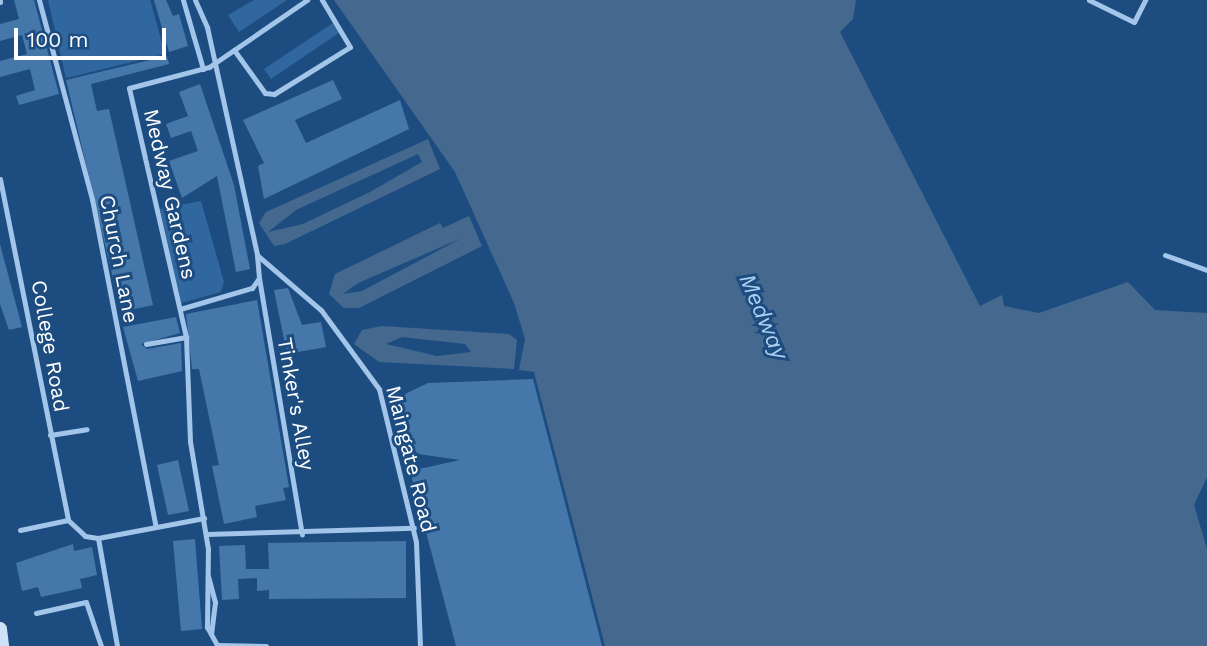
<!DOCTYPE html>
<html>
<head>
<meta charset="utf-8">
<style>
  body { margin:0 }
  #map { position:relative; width:1207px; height:646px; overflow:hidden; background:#1d4d80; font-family:"Work Sans",sans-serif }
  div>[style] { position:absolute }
  .green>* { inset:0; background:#31679f }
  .water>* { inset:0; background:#45688e }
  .building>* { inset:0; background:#4577aa }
  .lane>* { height:5px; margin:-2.5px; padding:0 2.5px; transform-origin:2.5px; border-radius:2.5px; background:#a2c5e9 }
  .secondary>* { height:14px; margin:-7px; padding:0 7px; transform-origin:7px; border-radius:7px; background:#cde1f7 }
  span { translate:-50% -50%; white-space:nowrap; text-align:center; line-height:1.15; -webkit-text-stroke:6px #1d4d80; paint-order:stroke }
  .street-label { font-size:21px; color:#fff }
  .water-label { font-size:23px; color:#adcff1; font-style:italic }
  .scale { position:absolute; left:14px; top:28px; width:152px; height:32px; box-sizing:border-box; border:4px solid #fff; border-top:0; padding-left:9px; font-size:21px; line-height:24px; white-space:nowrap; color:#fff; -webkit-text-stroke:5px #1d4d80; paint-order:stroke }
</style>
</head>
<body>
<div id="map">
  <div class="green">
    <div style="clip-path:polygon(48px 0,150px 0,165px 54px,66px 78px)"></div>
    <div style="clip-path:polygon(254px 0,287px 0,239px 32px,228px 15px)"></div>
    <div style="clip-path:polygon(333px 23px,340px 32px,271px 79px,264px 69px)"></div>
    <div style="clip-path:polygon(201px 201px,224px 282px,221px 292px,181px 303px,160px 209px)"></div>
  </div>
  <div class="water">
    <div style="clip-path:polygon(334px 0,856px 0,853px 19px,840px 32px,980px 306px,1002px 295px,1004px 306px,1039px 313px,1128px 282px,1155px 310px,1207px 313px,1207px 477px,1194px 505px,1207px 549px,1207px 646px,605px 646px,534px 372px,519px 370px,525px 339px,514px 303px,455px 172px)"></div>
    <div style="clip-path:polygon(evenodd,428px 139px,440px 169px,285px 244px,274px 246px,259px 223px,266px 212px,428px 139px,418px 154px,422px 162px,370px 192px,303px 224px,268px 232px,296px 210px,418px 154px)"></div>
    <div style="clip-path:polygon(evenodd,469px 216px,482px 246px,359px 308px,344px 308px,329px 294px,335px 274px,440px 223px,443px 228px,469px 216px,462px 238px,362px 291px,343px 294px,358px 283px,462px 238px)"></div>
    <div style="clip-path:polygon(evenodd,382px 326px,509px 334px,517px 340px,514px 369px,379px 362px,354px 344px,362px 330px,382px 326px,402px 337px,465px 344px,471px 352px,437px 356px,386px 344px,402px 337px)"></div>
  </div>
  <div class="building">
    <div style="clip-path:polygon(14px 0,34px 0,59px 94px,19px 105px,16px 96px,35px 90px,30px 69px,0 77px,0 61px,27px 54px,22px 35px,0 41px,0 24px,19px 19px)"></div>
    <div style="clip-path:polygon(154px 0,166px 0,173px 16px,179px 14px,188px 46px,169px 52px)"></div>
    <div style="clip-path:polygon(167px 56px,169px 64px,91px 84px,97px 111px,109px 109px,153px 305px,121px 312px,66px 80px)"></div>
    <div style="clip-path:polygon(333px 80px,342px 99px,295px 120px,306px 143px,400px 100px,409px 129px,264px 199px,258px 166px,264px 163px,243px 120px)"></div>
    <div style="clip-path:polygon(200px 84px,234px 185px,250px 269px,236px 272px,217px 176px,182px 198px,169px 161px,198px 151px,191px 131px,171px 138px,166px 124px,188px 116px,179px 92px)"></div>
    <div style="clip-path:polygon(0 244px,22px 327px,9px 330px,0 304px)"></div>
    <div style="clip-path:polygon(288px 288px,302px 325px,321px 322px,326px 347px,287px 354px,274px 290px)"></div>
    <div style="clip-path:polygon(257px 300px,289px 487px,283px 488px,286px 500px,255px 506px,257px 517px,224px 524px,212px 466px,219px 465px,199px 369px,192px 369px,186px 314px)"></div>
    <div style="clip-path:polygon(176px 317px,180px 333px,141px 344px,147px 349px,181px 343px,182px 371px,138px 381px,123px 327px)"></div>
    <div style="clip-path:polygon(533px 379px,602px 646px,456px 646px,410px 471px,460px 460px,411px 453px,397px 410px,405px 394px,428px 383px)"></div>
    <div style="clip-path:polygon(178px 460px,189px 511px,168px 515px,157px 465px)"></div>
    <div style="clip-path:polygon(195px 539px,202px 629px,181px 631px,173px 541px)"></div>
    <div style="clip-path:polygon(406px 541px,406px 598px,269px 599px,269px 590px,257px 591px,257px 578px,238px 579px,239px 599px,222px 600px,219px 546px,245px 545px,246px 569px,269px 569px,268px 543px)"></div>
    <div style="clip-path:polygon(73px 544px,74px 551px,92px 547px,97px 575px,80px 579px,82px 588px,41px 597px,38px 587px,22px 591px,16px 563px)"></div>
  </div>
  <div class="lane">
    <div style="left:39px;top:0;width:206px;rotate:75.1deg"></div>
    <div style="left:92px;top:199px;width:334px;rotate:79deg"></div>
    <div style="left:183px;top:0;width:72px;rotate:73.8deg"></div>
    <div style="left:195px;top:0;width:30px;rotate:66deg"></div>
    <div style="left:207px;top:27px;width:233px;rotate:77.6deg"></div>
    <div style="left:257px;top:255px;width:84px;rotate:40.7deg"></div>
    <div style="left:321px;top:310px;width:98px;rotate:53.7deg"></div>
    <div style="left:379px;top:389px;width:157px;rotate:76.4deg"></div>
    <div style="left:416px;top:542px;width:104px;rotate:87.8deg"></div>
    <div style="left:1089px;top:0;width:50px;rotate:26.1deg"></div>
    <div style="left:1134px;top:22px;width:25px;rotate:-63deg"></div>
    <div style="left:0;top:1px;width:1px;rotate:90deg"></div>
    <div style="left:234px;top:50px;width:53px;rotate:54.2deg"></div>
    <div style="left:265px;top:93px;width:9px;rotate:6deg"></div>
    <div style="left:274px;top:94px;width:89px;rotate:-31.7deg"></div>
    <div style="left:350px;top:47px;width:55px;rotate:-120.8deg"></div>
    <div style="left:0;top:179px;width:348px;rotate:78.7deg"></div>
    <div style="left:1165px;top:255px;width:45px;rotate:19.7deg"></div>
    <div style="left:259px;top:278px;width:260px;rotate:80.5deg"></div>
    <div style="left:180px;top:309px;width:75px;rotate:-16.3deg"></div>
    <div style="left:252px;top:288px;width:12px;rotate:-55deg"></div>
    <div style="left:259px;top:278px;width:23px;rotate:-95deg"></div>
    <div style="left:146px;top:344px;width:41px;rotate:-9.9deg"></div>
    <div style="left:50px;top:435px;width:37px;rotate:-9deg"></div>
    <div style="left:20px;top:530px;width:49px;rotate:-11.8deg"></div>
    <div style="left:68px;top:520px;width:23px;rotate:43deg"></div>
    <div style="left:85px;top:536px;width:13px;rotate:9deg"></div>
    <div style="left:98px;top:538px;width:108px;rotate:-10.7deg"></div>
    <div style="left:207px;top:534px;width:207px;rotate:-1.7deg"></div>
    <div style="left:98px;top:538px;width:110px;rotate:80deg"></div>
    <div style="left:208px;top:576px;width:27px;rotate:75deg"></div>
    <div style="left:215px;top:602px;width:31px;rotate:97deg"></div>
    <div style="left:36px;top:613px;width:51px;rotate:-12.4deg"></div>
    <div style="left:86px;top:602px;width:46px;rotate:71.2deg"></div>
    <div style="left:266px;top:646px;width:49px;rotate:-178.8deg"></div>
    <div style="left:217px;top:645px;width:21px;rotate:-119deg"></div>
    <div style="left:207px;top:627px;width:78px;rotate:-89.3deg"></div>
    <div style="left:208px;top:549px;width:109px;rotate:-99.5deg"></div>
    <div style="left:190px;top:441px;width:104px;rotate:-92.2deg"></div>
    <div style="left:186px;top:337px;width:255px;rotate:-102.9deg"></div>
    <div style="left:129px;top:88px;width:83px;rotate:-14.7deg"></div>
    <div style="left:209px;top:67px;width:119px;rotate:-34.4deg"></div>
  </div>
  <div class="secondary">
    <div style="left:0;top:629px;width:17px;rotate:83deg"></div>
  </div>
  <div class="street-label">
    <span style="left:170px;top:194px;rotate:77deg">Medway Gardens</span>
    <span style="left:119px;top:259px;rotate:79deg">Church Lane</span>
    <span style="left:50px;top:346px;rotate:80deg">College Road</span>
    <span style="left:296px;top:404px;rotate:80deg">Tinker's Alley</span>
    <span style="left:411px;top:459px;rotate:76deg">Maingate Road</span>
  </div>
  <div class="water-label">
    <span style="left:763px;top:317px;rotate:67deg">Medway</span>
  </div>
  <div class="scale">100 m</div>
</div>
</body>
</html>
